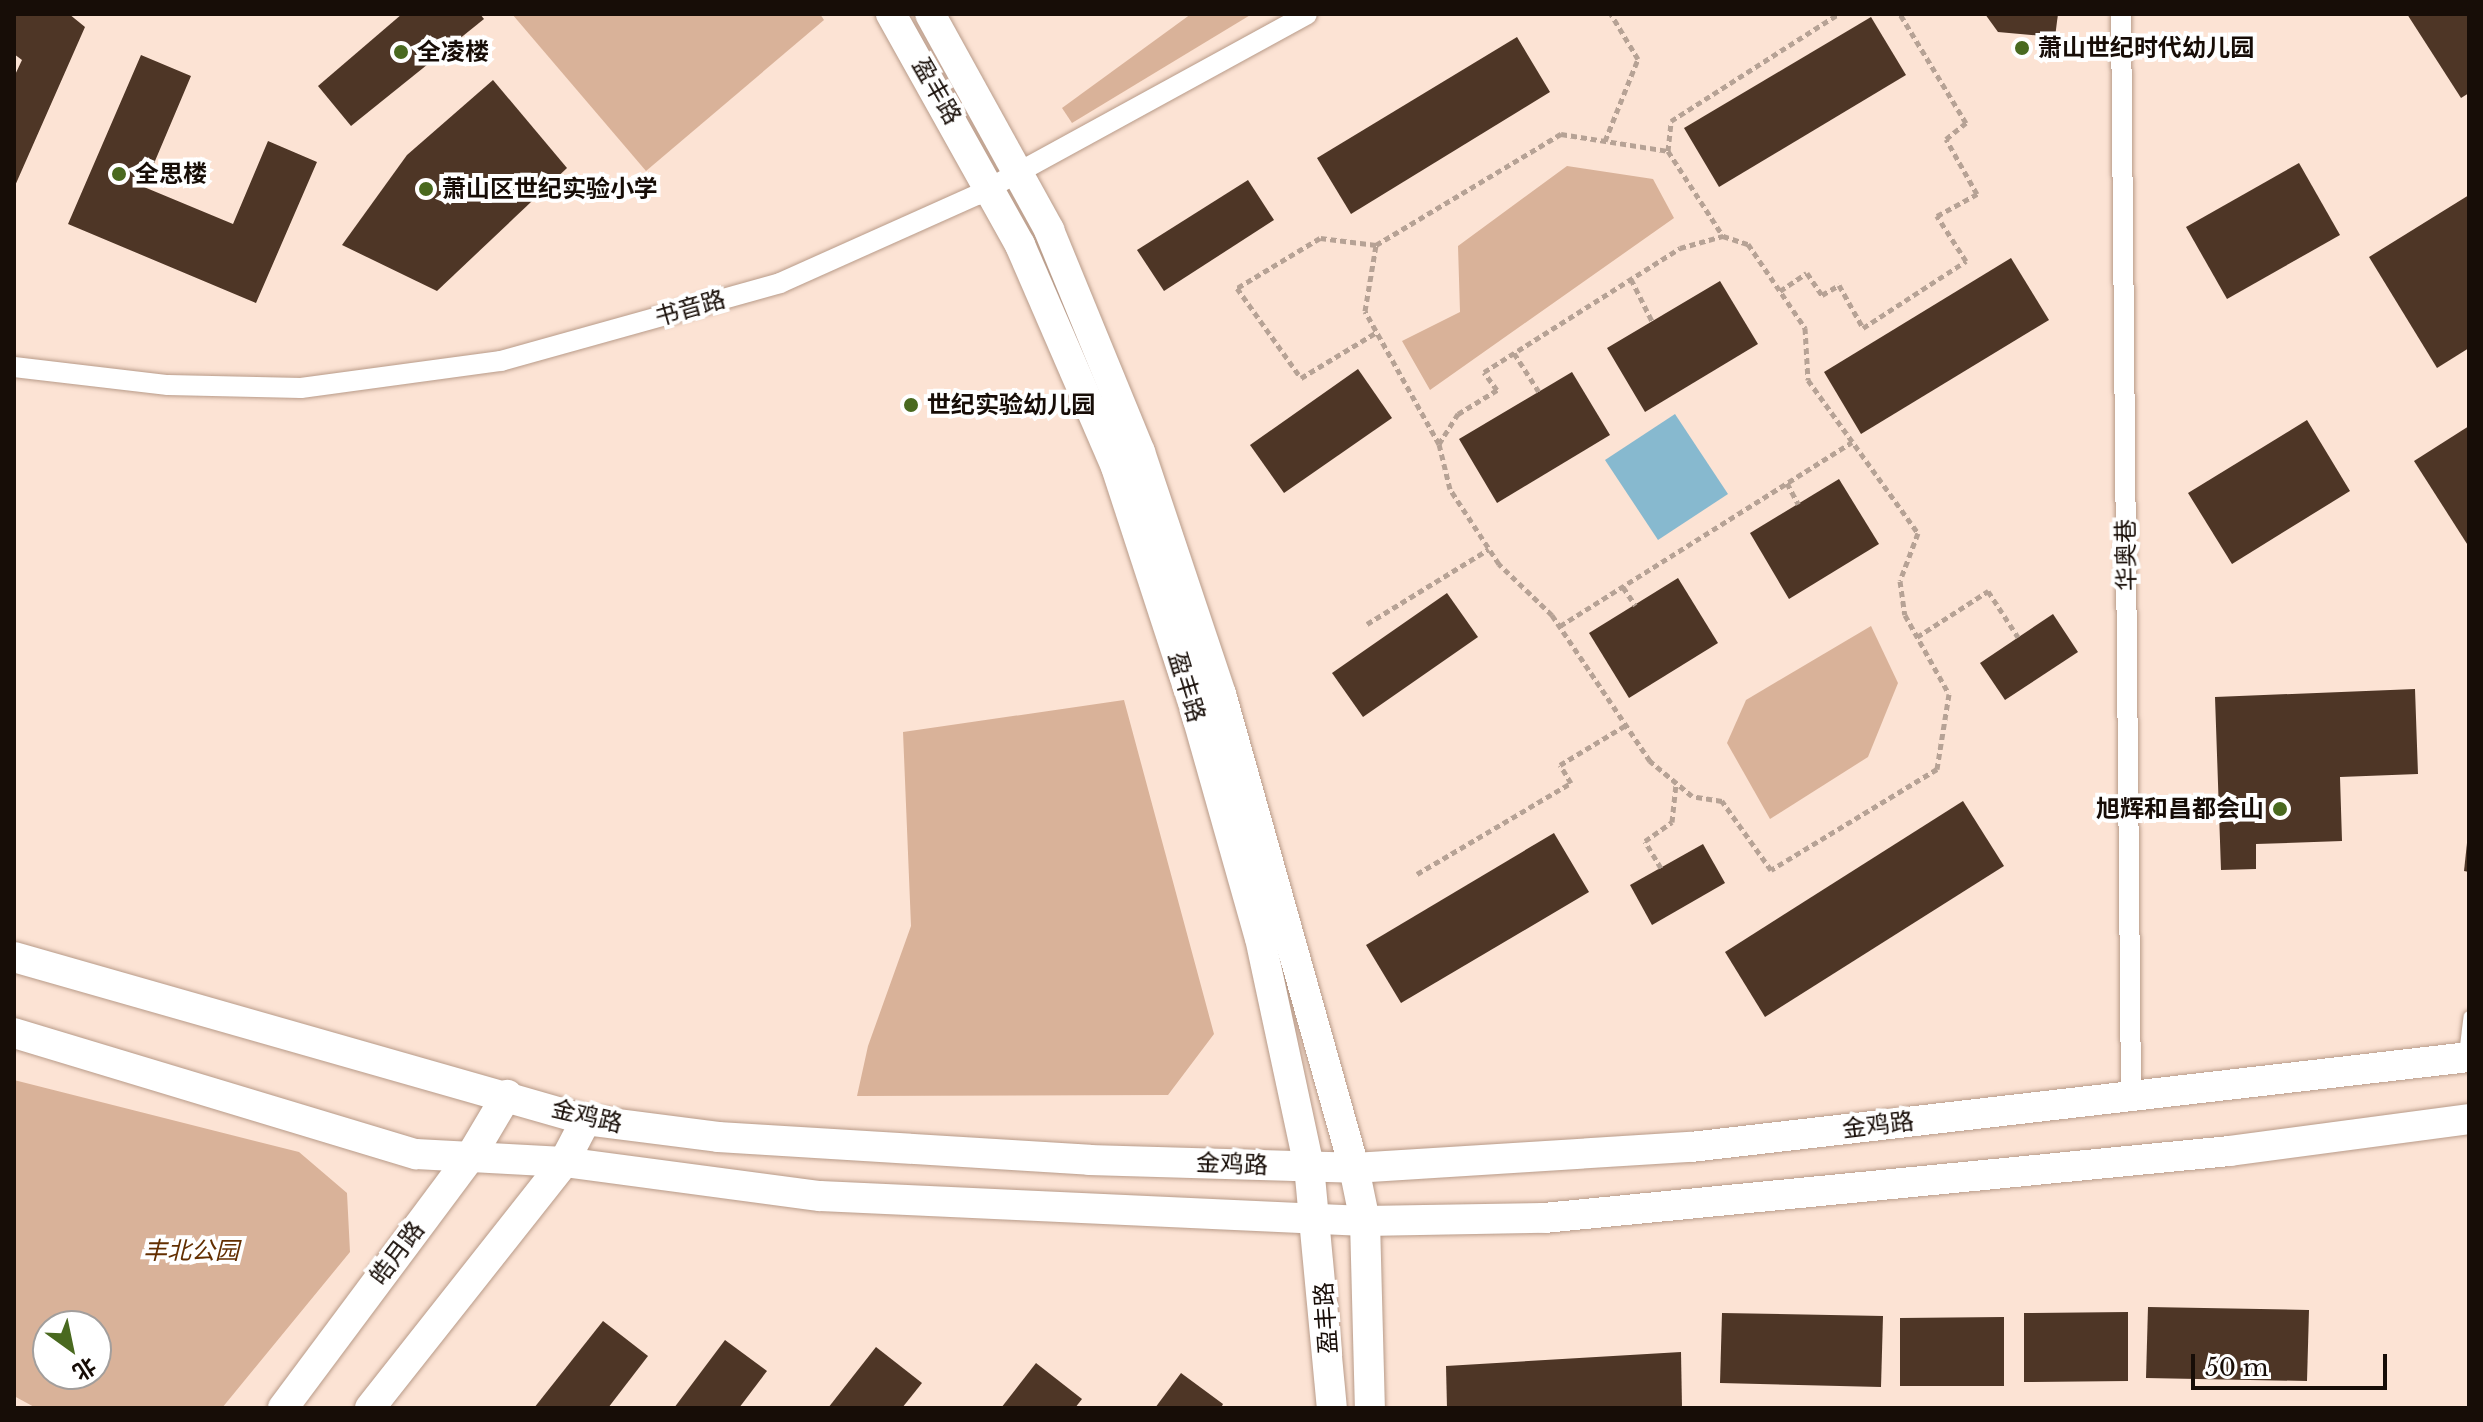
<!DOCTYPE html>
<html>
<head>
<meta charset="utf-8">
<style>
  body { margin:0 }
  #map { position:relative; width:2483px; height:1422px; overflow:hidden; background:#fce3d4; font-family:"Libre Baskerville","Noto Sans SC",serif }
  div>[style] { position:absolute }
  .green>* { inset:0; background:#d9b299 }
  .water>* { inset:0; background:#87b9cf }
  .building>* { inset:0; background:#4e3626 }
  .path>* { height:5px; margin-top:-2.5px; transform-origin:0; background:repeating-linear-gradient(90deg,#b6a295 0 6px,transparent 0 10px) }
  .roads { filter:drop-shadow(0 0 2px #b89b89) drop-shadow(0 0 2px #b89b89) }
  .lane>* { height:10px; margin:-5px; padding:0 5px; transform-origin:5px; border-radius:5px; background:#fff }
  .street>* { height:20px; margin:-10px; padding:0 10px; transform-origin:10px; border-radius:10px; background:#fff }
  .secondary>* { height:30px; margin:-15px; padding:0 15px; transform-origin:15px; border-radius:15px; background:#fff }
  .dots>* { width:22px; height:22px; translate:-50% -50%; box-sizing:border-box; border:4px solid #fff; border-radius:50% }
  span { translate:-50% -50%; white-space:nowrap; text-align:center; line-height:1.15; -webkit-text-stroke:8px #fff; paint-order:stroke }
  .poi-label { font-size:24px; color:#170d07; font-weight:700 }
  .left { translate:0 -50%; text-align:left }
  .right { translate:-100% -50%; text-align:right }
  .street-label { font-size:24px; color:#170d07 }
  .park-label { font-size:24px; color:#622e00; font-style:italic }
  .frame { position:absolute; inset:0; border:16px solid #170d07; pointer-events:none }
  .north { position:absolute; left:32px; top:1310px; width:80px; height:80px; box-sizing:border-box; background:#fff; border:2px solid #a29e9c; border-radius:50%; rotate:147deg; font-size:22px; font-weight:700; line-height:32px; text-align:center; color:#170d07 }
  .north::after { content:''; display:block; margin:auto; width:28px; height:36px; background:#49691f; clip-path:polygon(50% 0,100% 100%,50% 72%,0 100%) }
  .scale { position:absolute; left:2191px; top:1354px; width:196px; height:36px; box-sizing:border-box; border:4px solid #170d07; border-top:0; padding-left:10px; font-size:24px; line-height:28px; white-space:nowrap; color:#170d07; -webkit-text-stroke:6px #fff; paint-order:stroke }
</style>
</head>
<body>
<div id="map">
  <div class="green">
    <div style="clip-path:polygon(512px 14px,820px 14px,824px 20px,646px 171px)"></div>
    <div style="clip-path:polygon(1191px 14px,1252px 14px,1072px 123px,1062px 108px)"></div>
    <div style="clip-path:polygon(1567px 166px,1653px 179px,1674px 218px,1430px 390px,1402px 341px,1460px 312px,1458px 246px)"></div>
    <div style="clip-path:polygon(1871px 626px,1898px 683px,1868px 757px,1770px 819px,1727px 743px,1746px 700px)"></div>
    <div style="clip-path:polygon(1124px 700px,1214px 1034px,1168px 1095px,857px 1096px,868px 1046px,911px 926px,903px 732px)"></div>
    <div style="clip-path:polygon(evenodd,14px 1080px,299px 1152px,347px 1193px,350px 1252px,222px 1408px,36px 1408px,14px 1396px,14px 1080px,96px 1326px,96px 1374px,48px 1374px,48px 1326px,96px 1326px)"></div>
  </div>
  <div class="water">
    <div style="clip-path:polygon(1675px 414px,1728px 494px,1658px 540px,1605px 460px)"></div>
  </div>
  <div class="building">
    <div style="clip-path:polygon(14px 14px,69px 14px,85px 27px,14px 188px,14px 77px,22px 60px,14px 54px)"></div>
    <div style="clip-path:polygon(402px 14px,480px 14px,484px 19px,351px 126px,318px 86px)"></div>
    <div style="clip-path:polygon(1985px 14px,2058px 14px,2055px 37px,1998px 32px)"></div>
    <div style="clip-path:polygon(2407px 14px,2469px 14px,2469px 93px,2461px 98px)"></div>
    <div style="clip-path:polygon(1871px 17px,1906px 75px,1719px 187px,1684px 128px)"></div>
    <div style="clip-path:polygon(1517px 37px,1550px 92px,1351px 214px,1317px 158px)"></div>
    <div style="clip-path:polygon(141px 55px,191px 76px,144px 187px,233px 224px,268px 141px,317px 162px,256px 303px,68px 224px)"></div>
    <div style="clip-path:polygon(493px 80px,567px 168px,437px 291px,342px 245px,407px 155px)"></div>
    <div style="clip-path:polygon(2299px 163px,2340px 235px,2227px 299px,2186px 227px)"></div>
    <div style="clip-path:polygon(1248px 180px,1274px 220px,1164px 291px,1137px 250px)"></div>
    <div style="clip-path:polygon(2469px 195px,2469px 348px,2437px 368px,2369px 257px)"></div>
    <div style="clip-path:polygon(2011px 258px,2049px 320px,1861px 434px,1824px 372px)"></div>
    <div style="clip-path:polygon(1720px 281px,1758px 344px,1645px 412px,1607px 348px)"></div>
    <div style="clip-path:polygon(1358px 369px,1392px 418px,1284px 493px,1250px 445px)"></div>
    <div style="clip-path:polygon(1572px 372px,1610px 435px,1497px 503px,1459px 439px)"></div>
    <div style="clip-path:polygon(2307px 420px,2350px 491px,2232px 564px,2188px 493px)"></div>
    <div style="clip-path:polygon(2469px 426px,2469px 547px,2414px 461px)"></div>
    <div style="clip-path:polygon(1839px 479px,1879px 544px,1789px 599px,1750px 533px)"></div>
    <div style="clip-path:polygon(1678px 578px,1718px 643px,1629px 698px,1589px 633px)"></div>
    <div style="clip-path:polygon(1447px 593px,1478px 637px,1363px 717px,1332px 673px)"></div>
    <div style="clip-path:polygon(2053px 614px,2078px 652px,2005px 700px,1980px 663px)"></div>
    <div style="clip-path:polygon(2415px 689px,2418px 774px,2340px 777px,2342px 841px,2256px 844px,2256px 869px,2221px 870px,2215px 697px)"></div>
    <div style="clip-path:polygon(1963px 801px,2004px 866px,1765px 1017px,1725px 952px)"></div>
    <div style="clip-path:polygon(1554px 833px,1589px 892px,1401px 1003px,1366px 945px)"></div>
    <div style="clip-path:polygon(2467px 843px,2469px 843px,2469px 872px,2464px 871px)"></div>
    <div style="clip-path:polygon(1703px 844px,1725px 883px,1652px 925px,1630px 885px)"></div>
    <div style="clip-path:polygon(2148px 1307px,2309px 1310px,2307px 1381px,2146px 1378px)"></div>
    <div style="clip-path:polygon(2128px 1312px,2128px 1381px,2024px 1382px,2024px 1313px)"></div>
    <div style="clip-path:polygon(1722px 1313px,1883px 1316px,1881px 1387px,1720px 1383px)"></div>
    <div style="clip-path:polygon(2004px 1317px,2004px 1386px,1900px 1386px,1900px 1318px)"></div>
    <div style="clip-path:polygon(603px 1321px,648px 1356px,608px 1408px,534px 1408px)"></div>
    <div style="clip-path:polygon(725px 1340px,767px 1371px,739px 1408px,674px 1408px)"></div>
    <div style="clip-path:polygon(876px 1347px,922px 1383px,902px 1408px,828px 1408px)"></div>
    <div style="clip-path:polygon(1681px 1352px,1682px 1408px,1447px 1408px,1446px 1366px)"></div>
    <div style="clip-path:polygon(1036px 1363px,1082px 1399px,1075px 1408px,1001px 1408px)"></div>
    <div style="clip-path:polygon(1181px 1373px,1223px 1404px,1221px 1408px,1155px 1408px)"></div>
  </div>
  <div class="path">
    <div style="left:1605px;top:141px;width:88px;rotate:-68.1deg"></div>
    <div style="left:1638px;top:59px;width:52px;rotate:-121deg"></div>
    <div style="left:1668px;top:151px;width:30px;rotate:-84deg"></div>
    <div style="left:1671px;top:121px;width:198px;rotate:-32.6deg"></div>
    <div style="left:1376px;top:245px;width:56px;rotate:-172.9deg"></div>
    <div style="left:1320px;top:238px;width:97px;rotate:148.9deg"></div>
    <div style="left:1237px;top:288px;width:110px;rotate:54.6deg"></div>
    <div style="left:1301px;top:378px;width:89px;rotate:-31.2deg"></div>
    <div style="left:1631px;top:279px;width:47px;rotate:63.4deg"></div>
    <div style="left:1780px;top:291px;width:32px;rotate:-34deg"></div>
    <div style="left:1807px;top:273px;width:27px;rotate:56deg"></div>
    <div style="left:1822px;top:295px;width:20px;rotate:-30deg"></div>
    <div style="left:1839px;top:285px;width:49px;rotate:60.8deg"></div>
    <div style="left:1863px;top:328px;width:123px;rotate:-33deg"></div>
    <div style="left:1966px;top:261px;width:54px;rotate:-122.8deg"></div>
    <div style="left:1937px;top:216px;width:46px;rotate:-28.8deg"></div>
    <div style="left:1977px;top:194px;width:63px;rotate:-119.4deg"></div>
    <div style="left:1946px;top:139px;width:26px;rotate:-39deg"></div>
    <div style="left:1966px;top:123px;width:127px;rotate:-121.2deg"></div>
    <div style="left:1514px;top:353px;width:46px;rotate:57.3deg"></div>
    <div style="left:1439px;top:444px;width:152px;rotate:-119.1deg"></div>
    <div style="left:1365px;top:311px;width:67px;rotate:-80.5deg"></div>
    <div style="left:1376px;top:245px;width:216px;rotate:-31deg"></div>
    <div style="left:1561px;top:134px;width:108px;rotate:9deg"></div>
    <div style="left:1668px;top:151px;width:101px;rotate:57.1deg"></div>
    <div style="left:1723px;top:236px;width:26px;rotate:18deg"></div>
    <div style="left:1748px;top:244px;width:102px;rotate:55.8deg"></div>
    <div style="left:1805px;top:328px;width:52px;rotate:86.7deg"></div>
    <div style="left:1808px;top:380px;width:188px;rotate:54.3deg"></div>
    <div style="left:1918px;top:533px;width:51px;rotate:110.6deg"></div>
    <div style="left:1900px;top:581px;width:34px;rotate:82deg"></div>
    <div style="left:1905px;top:615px;width:90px;rotate:60.9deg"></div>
    <div style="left:1949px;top:694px;width:76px;rotate:99.1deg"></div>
    <div style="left:1937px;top:769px;width:194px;rotate:148.7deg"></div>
    <div style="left:1771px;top:870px;width:85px;rotate:-125.4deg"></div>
    <div style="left:1722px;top:801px;width:30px;rotate:-171deg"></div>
    <div style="left:1692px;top:796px;width:55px;rotate:-140.2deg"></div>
    <div style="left:1650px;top:761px;width:176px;rotate:-123.9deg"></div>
    <div style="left:1552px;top:615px;width:74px;rotate:-136.1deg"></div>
    <div style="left:1499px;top:564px;width:90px;rotate:-123.2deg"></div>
    <div style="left:1450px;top:489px;width:46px;rotate:-103.7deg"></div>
    <div style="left:1439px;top:444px;width:36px;rotate:-58deg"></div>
    <div style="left:1458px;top:414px;width:46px;rotate:-31.6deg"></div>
    <div style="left:1497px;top:390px;width:22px;rotate:-126deg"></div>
    <div style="left:1484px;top:372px;width:232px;rotate:-32.3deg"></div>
    <div style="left:1680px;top:248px;width:45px;rotate:-15.6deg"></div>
    <div style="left:1787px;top:483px;width:24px;rotate:62deg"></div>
    <div style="left:1623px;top:587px;width:22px;rotate:56deg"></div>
    <div style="left:1367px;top:624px;width:143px;rotate:-31.6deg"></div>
    <div style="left:1560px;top:626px;width:345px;rotate:-32.2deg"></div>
    <div style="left:1917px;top:637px;width:85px;rotate:-32.9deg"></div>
    <div style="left:1988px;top:591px;width:55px;rotate:56.9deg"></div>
    <div style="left:1661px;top:868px;width:31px;rotate:-121deg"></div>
    <div style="left:1645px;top:841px;width:33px;rotate:-35deg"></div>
    <div style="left:1672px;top:822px;width:38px;rotate:-84deg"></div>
    <div style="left:1417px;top:874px;width:179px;rotate:-30.6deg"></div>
    <div style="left:1571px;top:783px;width:21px;rotate:-121deg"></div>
    <div style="left:1560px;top:765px;width:77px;rotate:-31.2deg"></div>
  </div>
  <div class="roads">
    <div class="lane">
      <div style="left:2464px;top:1054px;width:38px;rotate:-83deg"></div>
    </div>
    <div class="street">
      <div style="left:2121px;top:14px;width:1082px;rotate:89.47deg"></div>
      <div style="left:14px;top:367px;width:155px;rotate:6.7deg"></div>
      <div style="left:168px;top:385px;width:133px;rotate:1.3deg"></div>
      <div style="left:301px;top:388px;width:202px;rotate:-7.7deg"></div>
      <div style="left:501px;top:361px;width:290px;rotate:-15.6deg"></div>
      <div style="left:780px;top:283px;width:216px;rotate:-24.1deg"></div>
      <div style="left:977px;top:195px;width:376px;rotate:-28.7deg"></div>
    </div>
    <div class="secondary">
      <div style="left:891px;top:14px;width:265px;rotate:60.8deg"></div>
      <div style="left:1020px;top:245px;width:242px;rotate:66.6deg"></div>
      <div style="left:1116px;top:467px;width:247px;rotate:71.9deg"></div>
      <div style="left:1193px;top:702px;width:245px;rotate:74.2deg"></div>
      <div style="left:1260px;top:938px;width:233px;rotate:77.9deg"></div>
      <div style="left:1309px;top:1166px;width:243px;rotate:84.6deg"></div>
      <div style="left:930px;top:14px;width:247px;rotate:61.1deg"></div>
      <div style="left:1049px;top:230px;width:240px;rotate:67.7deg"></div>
      <div style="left:1140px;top:452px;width:255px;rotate:71.5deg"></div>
      <div style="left:1221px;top:694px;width:492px;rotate:74.3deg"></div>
      <div style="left:1354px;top:1168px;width:54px;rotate:78.3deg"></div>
      <div style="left:1365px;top:1221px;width:187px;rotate:88.5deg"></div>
      <div style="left:14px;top:957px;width:595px;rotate:15.91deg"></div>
      <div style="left:586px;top:1120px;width:133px;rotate:7.3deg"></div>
      <div style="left:718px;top:1137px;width:372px;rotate:3.5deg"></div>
      <div style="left:1089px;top:1160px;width:265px;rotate:1.7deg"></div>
      <div style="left:1354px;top:1168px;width:338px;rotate:-3.6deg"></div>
      <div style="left:1691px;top:1147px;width:783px;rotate:-6.6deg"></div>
      <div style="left:14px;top:1033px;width:420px;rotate:16.8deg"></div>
      <div style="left:416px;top:1154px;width:148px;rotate:3.1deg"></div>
      <div style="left:564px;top:1162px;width:258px;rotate:7.6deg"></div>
      <div style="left:820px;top:1196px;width:546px;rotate:2.63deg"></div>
      <div style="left:1365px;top:1221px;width:179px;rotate:-1deg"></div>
      <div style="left:1544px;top:1218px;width:689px;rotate:-5.58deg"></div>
      <div style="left:2230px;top:1151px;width:241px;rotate:-7.6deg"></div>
      <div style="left:283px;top:1408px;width:317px;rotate:-53.3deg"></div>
      <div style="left:472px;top:1154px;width:69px;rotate:-59.3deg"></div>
      <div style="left:370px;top:1408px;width:313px;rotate:-51.7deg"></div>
      <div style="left:564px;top:1162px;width:47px;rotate:-62.4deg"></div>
    </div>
  </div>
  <div class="dots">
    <div style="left:2022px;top:48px;background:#49691f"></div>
    <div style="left:401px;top:52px;background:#49691f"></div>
    <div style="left:119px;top:174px;background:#49691f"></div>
    <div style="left:426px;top:189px;background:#49691f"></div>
    <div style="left:911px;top:405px;background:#49691f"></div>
    <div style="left:2280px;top:809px;background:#49691f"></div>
  </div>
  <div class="poi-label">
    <span class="left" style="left:2038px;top:48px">萧山世纪时代幼儿园</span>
    <span class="left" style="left:417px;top:52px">全凌楼</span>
    <span class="left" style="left:135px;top:174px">全思楼</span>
    <span class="left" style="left:442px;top:189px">萧山区世纪实验小学</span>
    <span class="left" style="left:927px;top:405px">世纪实验幼儿园</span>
    <span class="right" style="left:2264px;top:809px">旭辉和昌都会山</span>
  </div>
  <div class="street-label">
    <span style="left:937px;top:91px;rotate:60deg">盈丰路</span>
    <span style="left:690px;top:308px;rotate:-16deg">书音路</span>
    <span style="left:2126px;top:555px;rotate:-91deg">华奥巷</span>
    <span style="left:1187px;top:687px;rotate:73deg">盈丰路</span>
    <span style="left:587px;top:1116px;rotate:13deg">金鸡路</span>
    <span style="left:1878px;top:1125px;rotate:-7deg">金鸡路</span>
    <span style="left:1232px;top:1164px;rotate:2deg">金鸡路</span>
    <span style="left:397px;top:1253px;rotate:-53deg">皓月路</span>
    <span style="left:1326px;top:1318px;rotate:-94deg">盈丰路</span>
  </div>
  <div class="park-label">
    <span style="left:191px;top:1251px">丰北公园</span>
  </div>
  <div class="frame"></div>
  <div class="north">北</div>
  <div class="scale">50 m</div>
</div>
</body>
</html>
